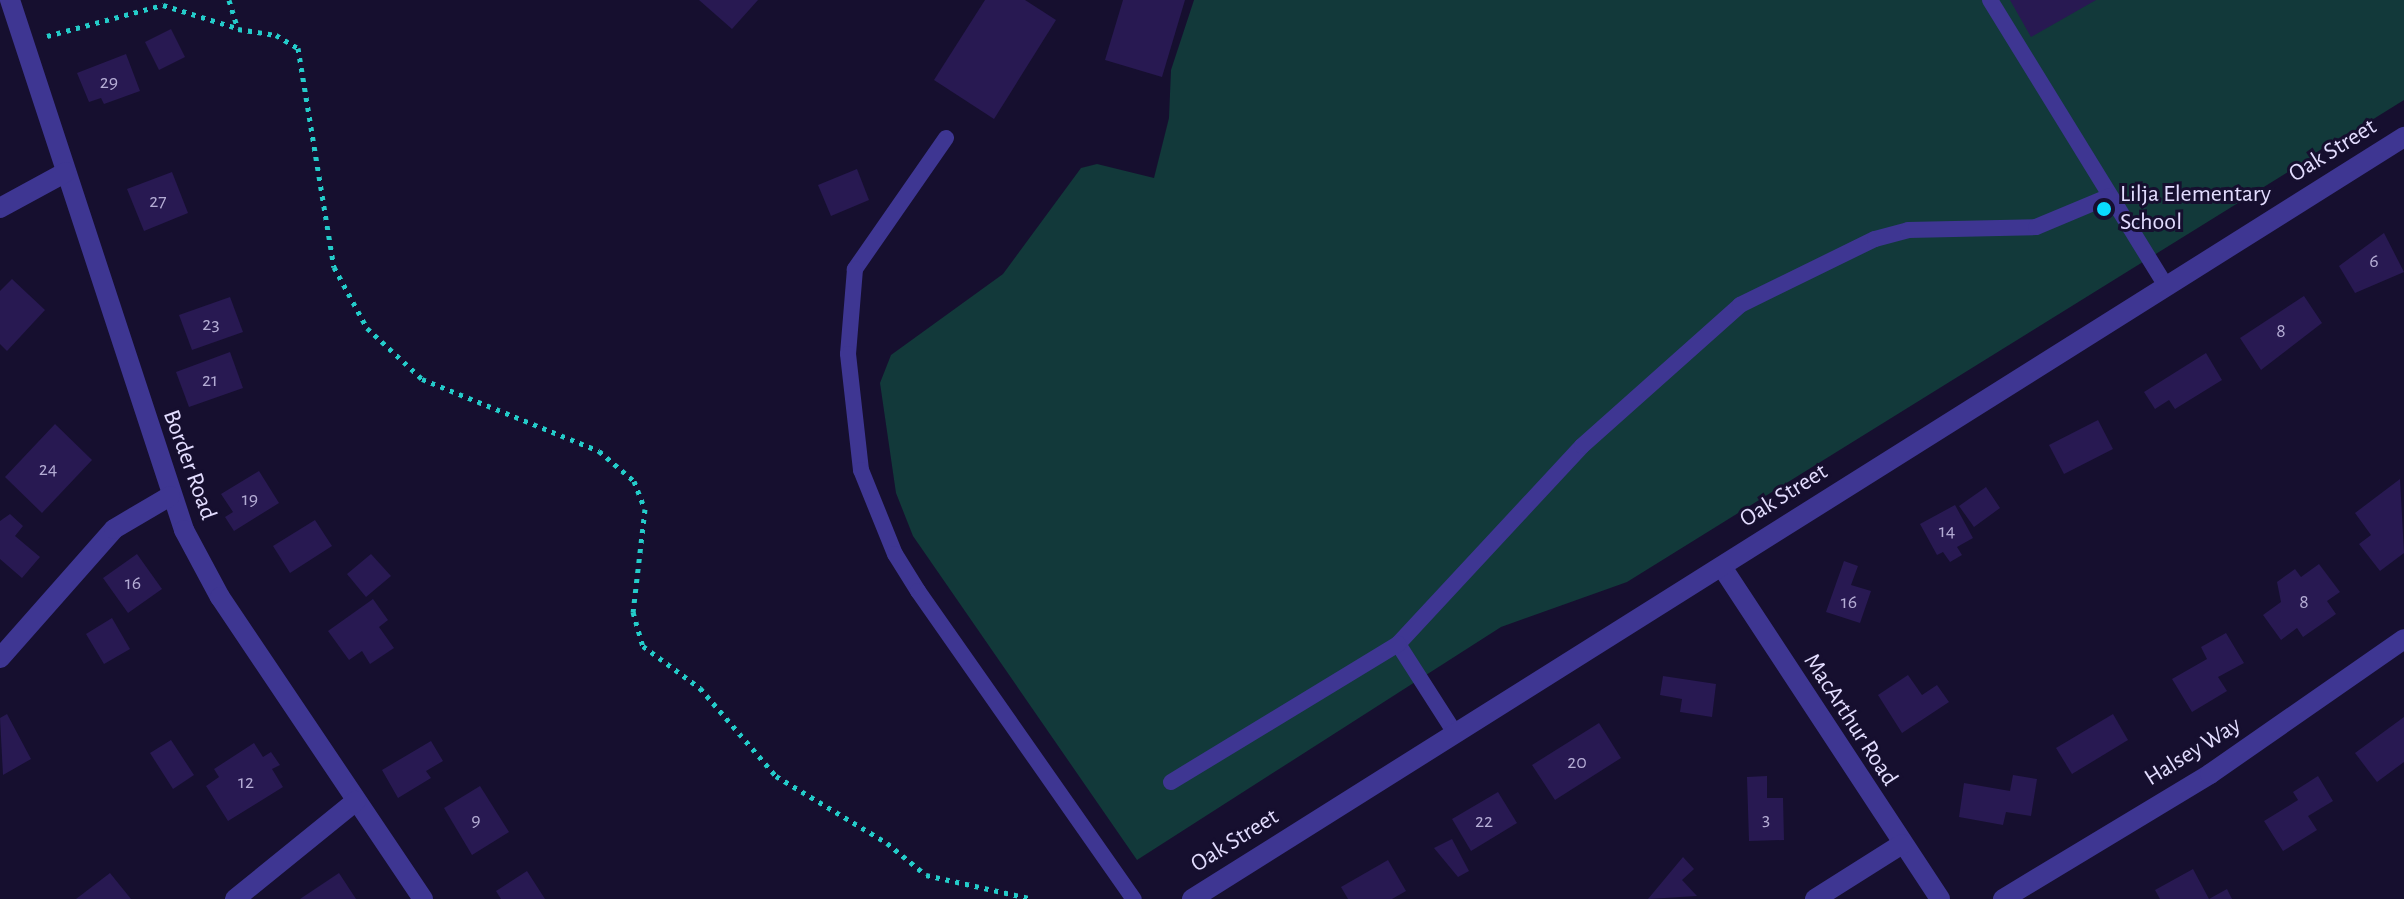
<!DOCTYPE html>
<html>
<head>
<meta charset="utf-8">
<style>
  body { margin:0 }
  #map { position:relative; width:2404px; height:899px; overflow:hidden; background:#160f2f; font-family:"Alegreya Sans",sans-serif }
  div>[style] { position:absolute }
  .green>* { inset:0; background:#12393a }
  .building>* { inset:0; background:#281952 }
  .path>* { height:5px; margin-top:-2.5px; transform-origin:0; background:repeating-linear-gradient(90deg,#24ccca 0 4px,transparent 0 10px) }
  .service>* { height:16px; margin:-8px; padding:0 8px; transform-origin:8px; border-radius:8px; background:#3e3692 }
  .minor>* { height:20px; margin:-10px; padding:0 10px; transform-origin:10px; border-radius:10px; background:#3e3692 }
  .tertiary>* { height:20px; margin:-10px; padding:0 10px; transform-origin:10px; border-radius:10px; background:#3e3692 }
  .dots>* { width:22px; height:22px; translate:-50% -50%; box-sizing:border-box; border:4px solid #160f2f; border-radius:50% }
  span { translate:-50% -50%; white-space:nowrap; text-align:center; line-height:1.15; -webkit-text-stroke:6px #160f2f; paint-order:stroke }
  .number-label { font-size:20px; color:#b4acd4 }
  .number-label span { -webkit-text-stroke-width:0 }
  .street-label { font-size:24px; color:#e3ddff }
  .poi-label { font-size:24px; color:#e3ddff }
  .left { translate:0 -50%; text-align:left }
</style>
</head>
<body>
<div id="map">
  <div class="green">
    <div style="clip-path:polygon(1194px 0,2404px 0,2404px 100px,1627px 582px,1501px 627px,1137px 860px,913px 536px,896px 493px,880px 383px,891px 355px,1003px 274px,1081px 168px,1097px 164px,1154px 178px,1169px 118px,1171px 70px)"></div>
  </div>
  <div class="building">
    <div style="clip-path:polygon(699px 0,758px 0,732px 29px)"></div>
    <div style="clip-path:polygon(985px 0,1025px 0,1056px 20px,994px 119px,934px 80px)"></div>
    <div style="clip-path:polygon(1123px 0,1185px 0,1162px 77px,1105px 60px)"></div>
    <div style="clip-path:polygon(2010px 0,2096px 0,2031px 37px)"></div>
    <div style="clip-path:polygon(171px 29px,185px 57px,159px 70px,145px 42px)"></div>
    <div style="clip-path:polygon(126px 54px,140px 91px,104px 104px,101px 98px,89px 102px,77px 73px)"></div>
    <div style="clip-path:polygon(857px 169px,869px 200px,831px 216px,818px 185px)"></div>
    <div style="clip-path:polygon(172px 172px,188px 213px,144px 231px,127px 189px)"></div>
    <div style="clip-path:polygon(2384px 233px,2404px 272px,2355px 293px,2339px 266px)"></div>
    <div style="clip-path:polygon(12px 279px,45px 310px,7px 351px,0 344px,0 291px)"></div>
    <div style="clip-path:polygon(2304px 296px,2322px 323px,2261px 370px,2240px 338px)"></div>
    <div style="clip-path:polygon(230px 297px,243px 332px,192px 350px,179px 315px)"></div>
    <div style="clip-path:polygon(230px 352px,243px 388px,189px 407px,176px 372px)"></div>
    <div style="clip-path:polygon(2206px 353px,2222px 380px,2175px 409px,2169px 400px,2155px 409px,2144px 392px)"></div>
    <div style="clip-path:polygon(2098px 420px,2113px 449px,2064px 474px,2049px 445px)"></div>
    <div style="clip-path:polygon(55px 424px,92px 460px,42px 513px,5px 477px)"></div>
    <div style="clip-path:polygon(259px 471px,279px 503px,234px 531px,225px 517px,233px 512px,221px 494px)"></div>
    <div style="clip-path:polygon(2400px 479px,2404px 553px,2380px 571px,2359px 544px,2371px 535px,2355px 513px)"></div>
    <div style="clip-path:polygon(1986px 487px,2000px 508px,1974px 527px,1959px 506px)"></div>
    <div style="clip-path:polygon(1955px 505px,1973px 538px,1957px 547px,1962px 555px,1950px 562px,1943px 552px,1937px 555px,1920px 524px)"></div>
    <div style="clip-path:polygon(10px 514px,23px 526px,15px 536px,40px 557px,22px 578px,0 559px,0 521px)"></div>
    <div style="clip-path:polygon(315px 520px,332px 546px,290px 573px,273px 546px)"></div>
    <div style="clip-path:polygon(137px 554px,162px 589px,128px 613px,103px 578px)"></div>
    <div style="clip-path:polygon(371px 554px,391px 576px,366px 597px,347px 574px)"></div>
    <div style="clip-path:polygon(1844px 561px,1858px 566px,1851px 585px,1871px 591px,1860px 623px,1826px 612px)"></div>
    <div style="clip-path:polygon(2319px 564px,2340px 592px,2327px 601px,2336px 614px,2303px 637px,2297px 628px,2281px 640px,2263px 615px,2281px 602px,2277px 582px,2295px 569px,2301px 577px)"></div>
    <div style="clip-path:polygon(373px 599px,388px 620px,379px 627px,394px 648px,370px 664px,362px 651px,349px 660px,328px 631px)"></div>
    <div style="clip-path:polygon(112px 618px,130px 649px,104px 664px,86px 634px)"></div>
    <div style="clip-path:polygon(2226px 633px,2244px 663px,2218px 677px,2227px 691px,2192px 712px,2172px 679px,2207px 659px,2201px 647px)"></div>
    <div style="clip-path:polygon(1908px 675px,1922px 695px,1937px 685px,1949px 702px,1902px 733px,1878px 695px)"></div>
    <div style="clip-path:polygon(1663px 676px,1716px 684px,1712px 717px,1680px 712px,1682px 699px,1660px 695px)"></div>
    <div style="clip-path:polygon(7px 714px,31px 759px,3px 775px,0 718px)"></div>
    <div style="clip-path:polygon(2113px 714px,2128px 740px,2072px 774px,2056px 748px)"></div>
    <div style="clip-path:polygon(2404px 717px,2404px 762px,2377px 782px,2355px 753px)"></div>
    <div style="clip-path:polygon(1599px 723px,1621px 758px,1555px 800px,1532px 765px)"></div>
    <div style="clip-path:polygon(171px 740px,194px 775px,173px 789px,150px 753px)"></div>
    <div style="clip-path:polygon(431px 741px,443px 761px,426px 771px,431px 778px,398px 798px,382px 770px)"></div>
    <div style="clip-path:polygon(254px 743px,263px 757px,271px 752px,280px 765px,272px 769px,283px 787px,228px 821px,206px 786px,219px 777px,214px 769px)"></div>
    <div style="clip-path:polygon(2013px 775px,2037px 779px,2031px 816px,2006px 812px,2003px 825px,1959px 817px,1964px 783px,2010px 791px)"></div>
    <div style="clip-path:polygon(1767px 776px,1767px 798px,1783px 798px,1784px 840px,1749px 841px,1747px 777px)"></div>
    <div style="clip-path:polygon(2318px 776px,2333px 801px,2308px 816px,2317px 830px,2283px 851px,2264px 821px,2298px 800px,2293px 792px)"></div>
    <div style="clip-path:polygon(480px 786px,509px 832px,472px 855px,444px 808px)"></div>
    <div style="clip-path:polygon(1498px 792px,1517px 823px,1471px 851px,1452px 819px)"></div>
    <div style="clip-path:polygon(1452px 839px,1469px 871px,1458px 877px,1434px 848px)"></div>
    <div style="clip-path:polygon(1683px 857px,1694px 869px,1682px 880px,1697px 896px,1648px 899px)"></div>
    <div style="clip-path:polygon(1388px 860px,1406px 891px,1392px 899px,1348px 899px,1341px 887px)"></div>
    <div style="clip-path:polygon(2193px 869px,2209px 899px,2227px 889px,2232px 899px,2160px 899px,2155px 890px)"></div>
    <div style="clip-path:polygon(527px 871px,545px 899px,501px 899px,496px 891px)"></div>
    <div style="clip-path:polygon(110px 873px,131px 899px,76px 899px)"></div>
    <div style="clip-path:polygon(339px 873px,356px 899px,300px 899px)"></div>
  </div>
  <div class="path">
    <div style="left:229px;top:0;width:30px;rotate:73deg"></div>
    <div style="left:238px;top:29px;width:38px;rotate:9deg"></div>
    <div style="left:276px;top:35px;width:26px;rotate:31deg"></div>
    <div style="left:298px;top:48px;width:222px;rotate:80.7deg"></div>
    <div style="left:334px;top:267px;width:69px;rotate:61.6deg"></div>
    <div style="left:367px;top:328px;width:75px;rotate:42.8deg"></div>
    <div style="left:422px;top:379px;width:191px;rotate:22.1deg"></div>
    <div style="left:599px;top:451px;width:46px;rotate:40.6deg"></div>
    <div style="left:634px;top:481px;width:30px;rotate:69deg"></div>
    <div style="left:645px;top:509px;width:104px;rotate:96.6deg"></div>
    <div style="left:633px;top:612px;width:35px;rotate:74deg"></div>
    <div style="left:643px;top:646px;width:71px;rotate:36.4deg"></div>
    <div style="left:700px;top:688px;width:116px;rotate:49.2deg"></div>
    <div style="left:776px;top:776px;width:130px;rotate:31.1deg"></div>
    <div style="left:887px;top:843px;width:50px;rotate:39.4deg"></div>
    <div style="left:926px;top:875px;width:110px;rotate:12.6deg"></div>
    <div style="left:47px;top:36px;width:120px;rotate:-15deg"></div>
    <div style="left:163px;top:5px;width:77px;rotate:17.3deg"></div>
  </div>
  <div class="service">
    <div style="left:1990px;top:0;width:336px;rotate:58.4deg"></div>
    <div style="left:946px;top:138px;width:160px;rotate:124.8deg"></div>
    <div style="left:855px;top:269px;width:85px;rotate:94.7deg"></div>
    <div style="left:848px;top:354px;width:117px;rotate:83.6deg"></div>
    <div style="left:861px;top:470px;width:91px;rotate:68deg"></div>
    <div style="left:895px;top:554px;width:44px;rotate:58.1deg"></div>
    <div style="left:918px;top:591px;width:376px;rotate:55deg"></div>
    <div style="left:1455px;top:733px;width:106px;rotate:-122.6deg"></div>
    <div style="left:1398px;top:644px;width:270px;rotate:-47.1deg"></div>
    <div style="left:1582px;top:446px;width:212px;rotate:-41.7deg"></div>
    <div style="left:1740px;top:305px;width:150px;rotate:-26.1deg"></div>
    <div style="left:1875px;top:239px;width:34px;rotate:-15deg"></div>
    <div style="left:1908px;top:230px;width:128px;rotate:-1.3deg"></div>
    <div style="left:2036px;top:227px;width:80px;rotate:-22.7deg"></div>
    <div style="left:1171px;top:782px;width:266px;rotate:-31.3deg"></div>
  </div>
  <div class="minor">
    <div style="left:10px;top:0;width:558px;rotate:71.82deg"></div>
    <div style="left:184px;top:530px;width:76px;rotate:61.8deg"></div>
    <div style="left:220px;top:597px;width:364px;rotate:56.1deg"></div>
    <div style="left:0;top:208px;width:75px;rotate:-28.6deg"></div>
    <div style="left:1722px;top:567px;width:397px;rotate:56.7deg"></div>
    <div style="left:0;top:658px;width:172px;rotate:-48.5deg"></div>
    <div style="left:114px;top:529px;width:65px;rotate:-30.5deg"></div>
    <div style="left:235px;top:899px;width:156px;rotate:-39deg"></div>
    <div style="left:1815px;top:899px;width:103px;rotate:-32.3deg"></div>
    <div style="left:2003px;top:899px;width:242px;rotate:-31.1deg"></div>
    <div style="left:2210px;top:774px;width:236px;rotate:-34.8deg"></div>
  </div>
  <div class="tertiary">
    <div style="left:1192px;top:899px;width:1432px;rotate:-32.16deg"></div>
  </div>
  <div class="dots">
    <div style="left:2104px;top:209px;background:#09dbff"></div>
  </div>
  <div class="number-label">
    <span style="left:109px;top:82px">29</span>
    <span style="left:158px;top:201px">27</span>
    <span style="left:2374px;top:261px">6</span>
    <span style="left:211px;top:324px">23</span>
    <span style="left:2281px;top:331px">8</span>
    <span style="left:210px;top:380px">21</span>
    <span style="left:48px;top:469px">24</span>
    <span style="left:250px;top:499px">19</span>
    <span style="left:1947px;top:531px">14</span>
    <span style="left:133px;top:583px">16</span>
    <span style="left:1849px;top:602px">16</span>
    <span style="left:2304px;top:602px">8</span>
    <span style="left:1577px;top:762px">20</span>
    <span style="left:246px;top:782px">12</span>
    <span style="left:1766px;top:819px">3</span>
    <span style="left:476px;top:820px">9</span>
    <span style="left:1484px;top:821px">22</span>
  </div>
  <div class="street-label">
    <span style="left:2333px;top:151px;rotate:-32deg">Oak Street</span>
    <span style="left:189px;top:465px;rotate:70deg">Border Road</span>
    <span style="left:1784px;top:496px;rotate:-32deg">Oak Street</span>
    <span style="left:1850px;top:720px;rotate:57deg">MacArthur Road</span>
    <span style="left:2193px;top:752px;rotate:-32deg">Halsey Way</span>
    <span style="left:1235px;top:841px;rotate:-32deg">Oak Street</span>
  </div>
  <div class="poi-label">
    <span class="left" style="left:2120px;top:209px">Lilja Elementary<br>School</span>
  </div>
</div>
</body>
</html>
